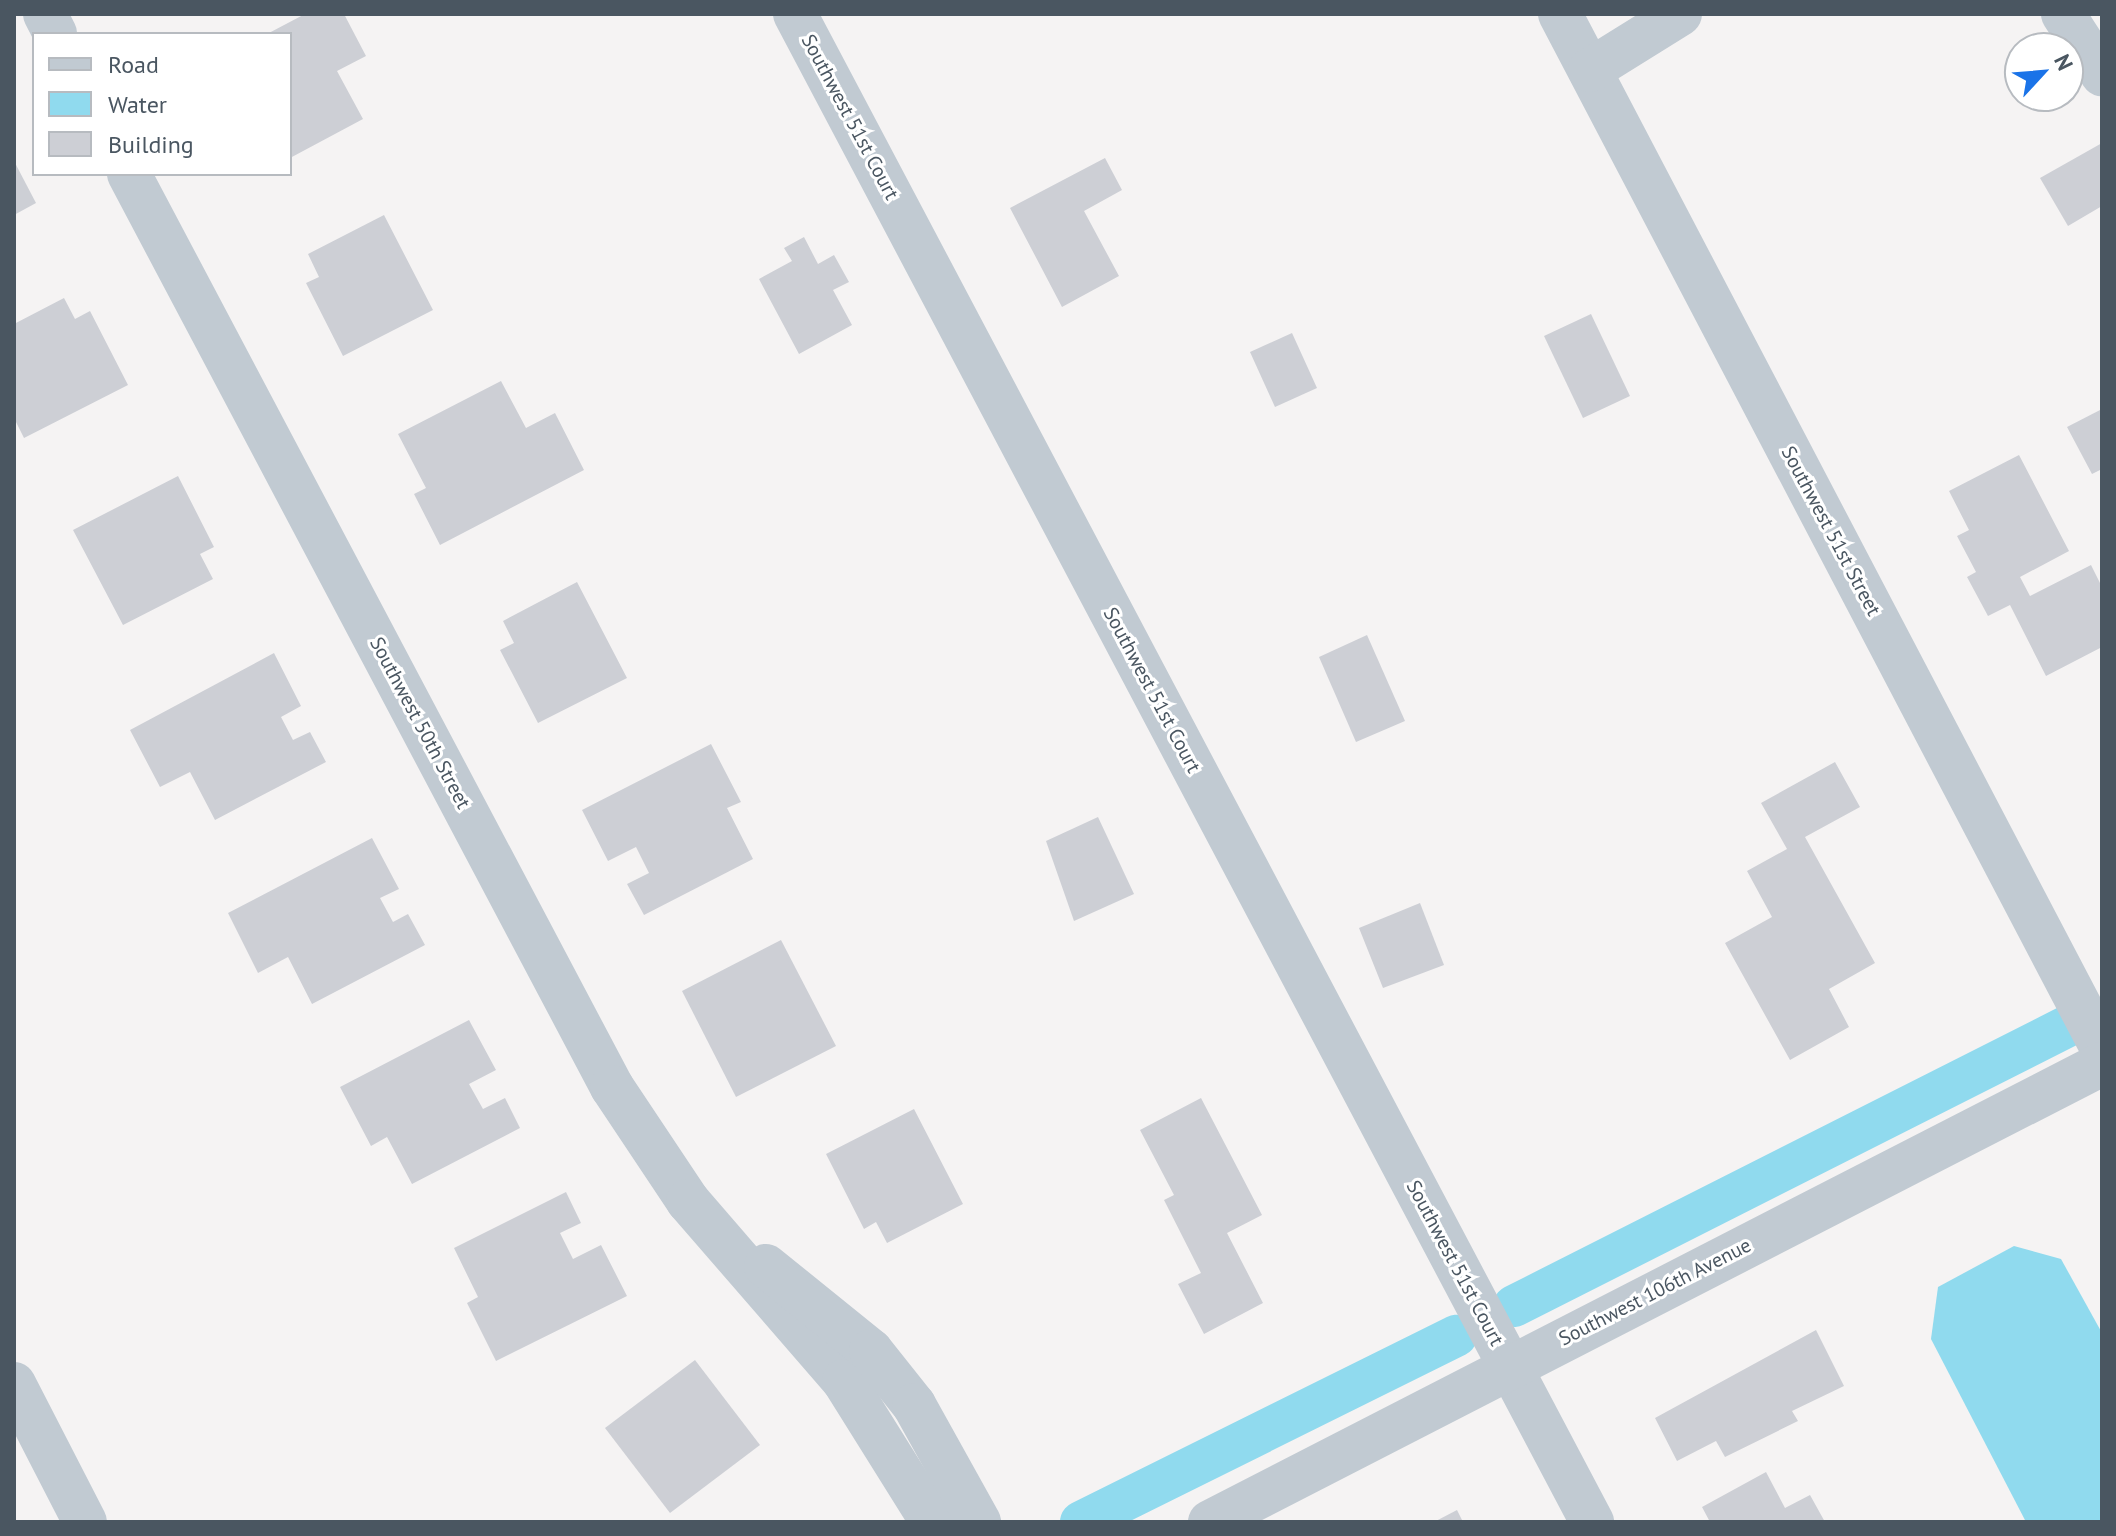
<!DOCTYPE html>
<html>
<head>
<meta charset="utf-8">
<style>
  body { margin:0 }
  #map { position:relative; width:2116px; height:1536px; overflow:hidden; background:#f5f3f3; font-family:"PT Sans",sans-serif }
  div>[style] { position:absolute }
  .water>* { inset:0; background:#90daee }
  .canal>* { height:42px; margin:-21px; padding:0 21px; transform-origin:21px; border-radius:21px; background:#90daee }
  .building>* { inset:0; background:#cdcfd5 }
  .minor>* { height:44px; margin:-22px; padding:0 22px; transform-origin:22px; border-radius:22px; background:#c1cad2 }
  span { translate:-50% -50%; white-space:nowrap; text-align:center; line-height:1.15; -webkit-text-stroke:6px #fff; paint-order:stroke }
  .street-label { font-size:20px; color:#4a5661 }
  .frame { position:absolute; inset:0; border:16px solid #4a5661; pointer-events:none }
  .legend { position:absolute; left:32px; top:32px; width:260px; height:144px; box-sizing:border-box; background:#fff; border:2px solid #b7bbc0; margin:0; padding:10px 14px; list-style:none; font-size:24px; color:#4a5661 }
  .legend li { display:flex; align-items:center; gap:16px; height:40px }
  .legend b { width:40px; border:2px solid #b7bbc0 }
  .north { position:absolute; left:2004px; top:32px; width:80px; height:80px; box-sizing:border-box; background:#fff; border:2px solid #b7bbc0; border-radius:50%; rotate:64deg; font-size:22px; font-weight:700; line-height:32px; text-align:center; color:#4a5661 }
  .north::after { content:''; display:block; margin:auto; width:28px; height:36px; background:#1a73e8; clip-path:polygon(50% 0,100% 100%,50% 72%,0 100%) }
</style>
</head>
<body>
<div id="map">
  <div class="water">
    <div style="clip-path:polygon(2014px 1246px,2061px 1259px,2102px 1333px,2102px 1522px,2026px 1522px,1931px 1339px,1938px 1287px)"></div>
  </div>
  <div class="canal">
    <div style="left:1514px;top:1306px;width:619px;rotate:-26.81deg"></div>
    <div style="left:1081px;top:1522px;width:419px;rotate:-26.4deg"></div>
  </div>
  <div class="building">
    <div style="clip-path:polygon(305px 14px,344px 14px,366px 56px,337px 71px,363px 119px,290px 158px,290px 34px,267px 34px)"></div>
    <div style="clip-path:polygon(2102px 143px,2102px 206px,2068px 226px,2040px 178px)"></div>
    <div style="clip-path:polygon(1105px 158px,1122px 190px,1084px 211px,1119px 276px,1062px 307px,1010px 208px)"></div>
    <div style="clip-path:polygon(14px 161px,36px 203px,14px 215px)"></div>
    <div style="clip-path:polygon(384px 215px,433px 310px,343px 356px,306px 283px,319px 277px,308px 254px)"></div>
    <div style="clip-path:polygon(804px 237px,818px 264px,834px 255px,849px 282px,833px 290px,852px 325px,799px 354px,759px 279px,792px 261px,784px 248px)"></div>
    <div style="clip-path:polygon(64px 298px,75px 319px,90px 311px,128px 385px,24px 438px,14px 418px,14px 324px)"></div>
    <div style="clip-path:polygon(1591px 314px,1630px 396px,1583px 418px,1544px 336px)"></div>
    <div style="clip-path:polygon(1292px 333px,1317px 388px,1275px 407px,1250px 352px)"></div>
    <div style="clip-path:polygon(501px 381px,526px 428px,555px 413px,584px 470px,440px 545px,414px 494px,426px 488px,398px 434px)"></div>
    <div style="clip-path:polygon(2102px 409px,2102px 469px,2092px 474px,2067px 427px)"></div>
    <div style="clip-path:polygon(2019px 455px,2069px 551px,2020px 577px,2030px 596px,2091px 565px,2102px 587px,2102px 647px,2046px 676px,2010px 605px,1988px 616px,1967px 577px,1976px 572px,1957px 536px,1969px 530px,1949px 491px)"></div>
    <div style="clip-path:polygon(178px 476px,214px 547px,200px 554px,213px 579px,123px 625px,73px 530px)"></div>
    <div style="clip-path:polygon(577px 582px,627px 678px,538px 723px,500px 650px,514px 643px,503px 621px)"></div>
    <div style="clip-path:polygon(1367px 635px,1405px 721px,1356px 742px,1319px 657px)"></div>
    <div style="clip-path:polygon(274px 653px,301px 706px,281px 717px,293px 740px,310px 732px,326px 762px,215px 820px,190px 772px,160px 787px,130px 730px)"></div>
    <div style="clip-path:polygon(711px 744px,741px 802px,727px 808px,753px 859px,644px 915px,627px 884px,649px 873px,636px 847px,608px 861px,582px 810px)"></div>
    <div style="clip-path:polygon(1835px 762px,1860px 807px,1805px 837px,1875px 963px,1829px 989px,1849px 1027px,1790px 1060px,1725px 943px,1772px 917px,1747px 871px,1787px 849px,1761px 803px)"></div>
    <div style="clip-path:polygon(1098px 817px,1134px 894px,1074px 921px,1046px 841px)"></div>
    <div style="clip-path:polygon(372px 838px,399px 889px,380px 898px,393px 922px,408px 914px,425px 945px,312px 1004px,288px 957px,258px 973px,228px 913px)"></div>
    <div style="clip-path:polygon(1420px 903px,1444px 965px,1383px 988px,1359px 928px)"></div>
    <div style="clip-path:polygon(781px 940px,836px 1046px,736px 1097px,682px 991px)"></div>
    <div style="clip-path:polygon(469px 1020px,496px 1070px,469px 1084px,483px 1109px,505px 1098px,520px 1128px,412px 1184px,387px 1137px,371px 1146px,340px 1087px)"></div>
    <div style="clip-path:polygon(1201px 1098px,1262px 1215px,1227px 1233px,1263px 1303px,1204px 1334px,1178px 1284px,1201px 1273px,1164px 1200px,1174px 1195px,1140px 1130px)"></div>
    <div style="clip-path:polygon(914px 1109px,963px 1204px,887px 1243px,876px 1222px,864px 1229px,826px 1154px)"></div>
    <div style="clip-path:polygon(566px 1192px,581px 1223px,560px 1233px,573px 1259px,601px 1245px,627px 1296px,496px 1361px,467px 1303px,478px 1297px,454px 1248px)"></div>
    <div style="clip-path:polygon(1816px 1330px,1844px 1386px,1792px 1411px,1798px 1421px,1725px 1457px,1716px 1441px,1677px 1461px,1655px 1418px)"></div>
    <div style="clip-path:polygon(695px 1360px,760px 1445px,670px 1513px,605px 1428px)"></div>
    <div style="clip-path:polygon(1766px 1472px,1785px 1508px,1810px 1495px,1825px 1522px,1710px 1522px,1702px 1507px)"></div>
    <div style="clip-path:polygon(1457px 1510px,1463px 1522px,1434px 1522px)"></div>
  </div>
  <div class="minor">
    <div style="left:45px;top:14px;width:22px;rotate:63deg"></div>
    <div style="left:795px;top:14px;width:1706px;rotate:62.14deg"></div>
    <div style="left:1560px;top:14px;width:1167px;rotate:62.34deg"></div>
    <div style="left:2063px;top:14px;width:72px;rotate:57deg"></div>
    <div style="left:1590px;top:70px;width:106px;rotate:-31.9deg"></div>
    <div style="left:129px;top:174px;width:1033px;rotate:62.12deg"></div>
    <div style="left:612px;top:1087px;width:137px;rotate:56.3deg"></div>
    <div style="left:688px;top:1201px;width:238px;rotate:49.1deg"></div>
    <div style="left:844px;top:1381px;width:166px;rotate:58deg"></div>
    <div style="left:766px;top:1266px;width:135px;rotate:39deg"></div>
    <div style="left:871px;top:1351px;width:69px;rotate:51.5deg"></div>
    <div style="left:914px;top:1405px;width:134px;rotate:60.9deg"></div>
    <div style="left:14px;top:1384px;width:155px;rotate:62.8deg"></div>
    <div style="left:1210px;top:1522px;width:1003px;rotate:-27.18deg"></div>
  </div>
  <div class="street-label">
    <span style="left:850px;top:117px;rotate:62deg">Southwest 51st Court</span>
    <span style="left:1831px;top:531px;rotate:62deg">Southwest 51st Street</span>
    <span style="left:1152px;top:690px;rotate:62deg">Southwest 51st Court</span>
    <span style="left:420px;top:723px;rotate:62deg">Southwest 50th Street</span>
    <span style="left:1455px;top:1263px;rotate:62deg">Southwest 51st Court</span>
    <span style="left:1655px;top:1292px;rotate:-27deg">Southwest 106th Avenue</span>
  </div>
  <div class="frame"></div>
  <ul class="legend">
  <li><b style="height:10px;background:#c1cad2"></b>Road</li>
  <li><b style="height:22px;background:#90daee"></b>Water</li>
  <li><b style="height:22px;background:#cdcfd5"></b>Building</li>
  </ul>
  <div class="north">N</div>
</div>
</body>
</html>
